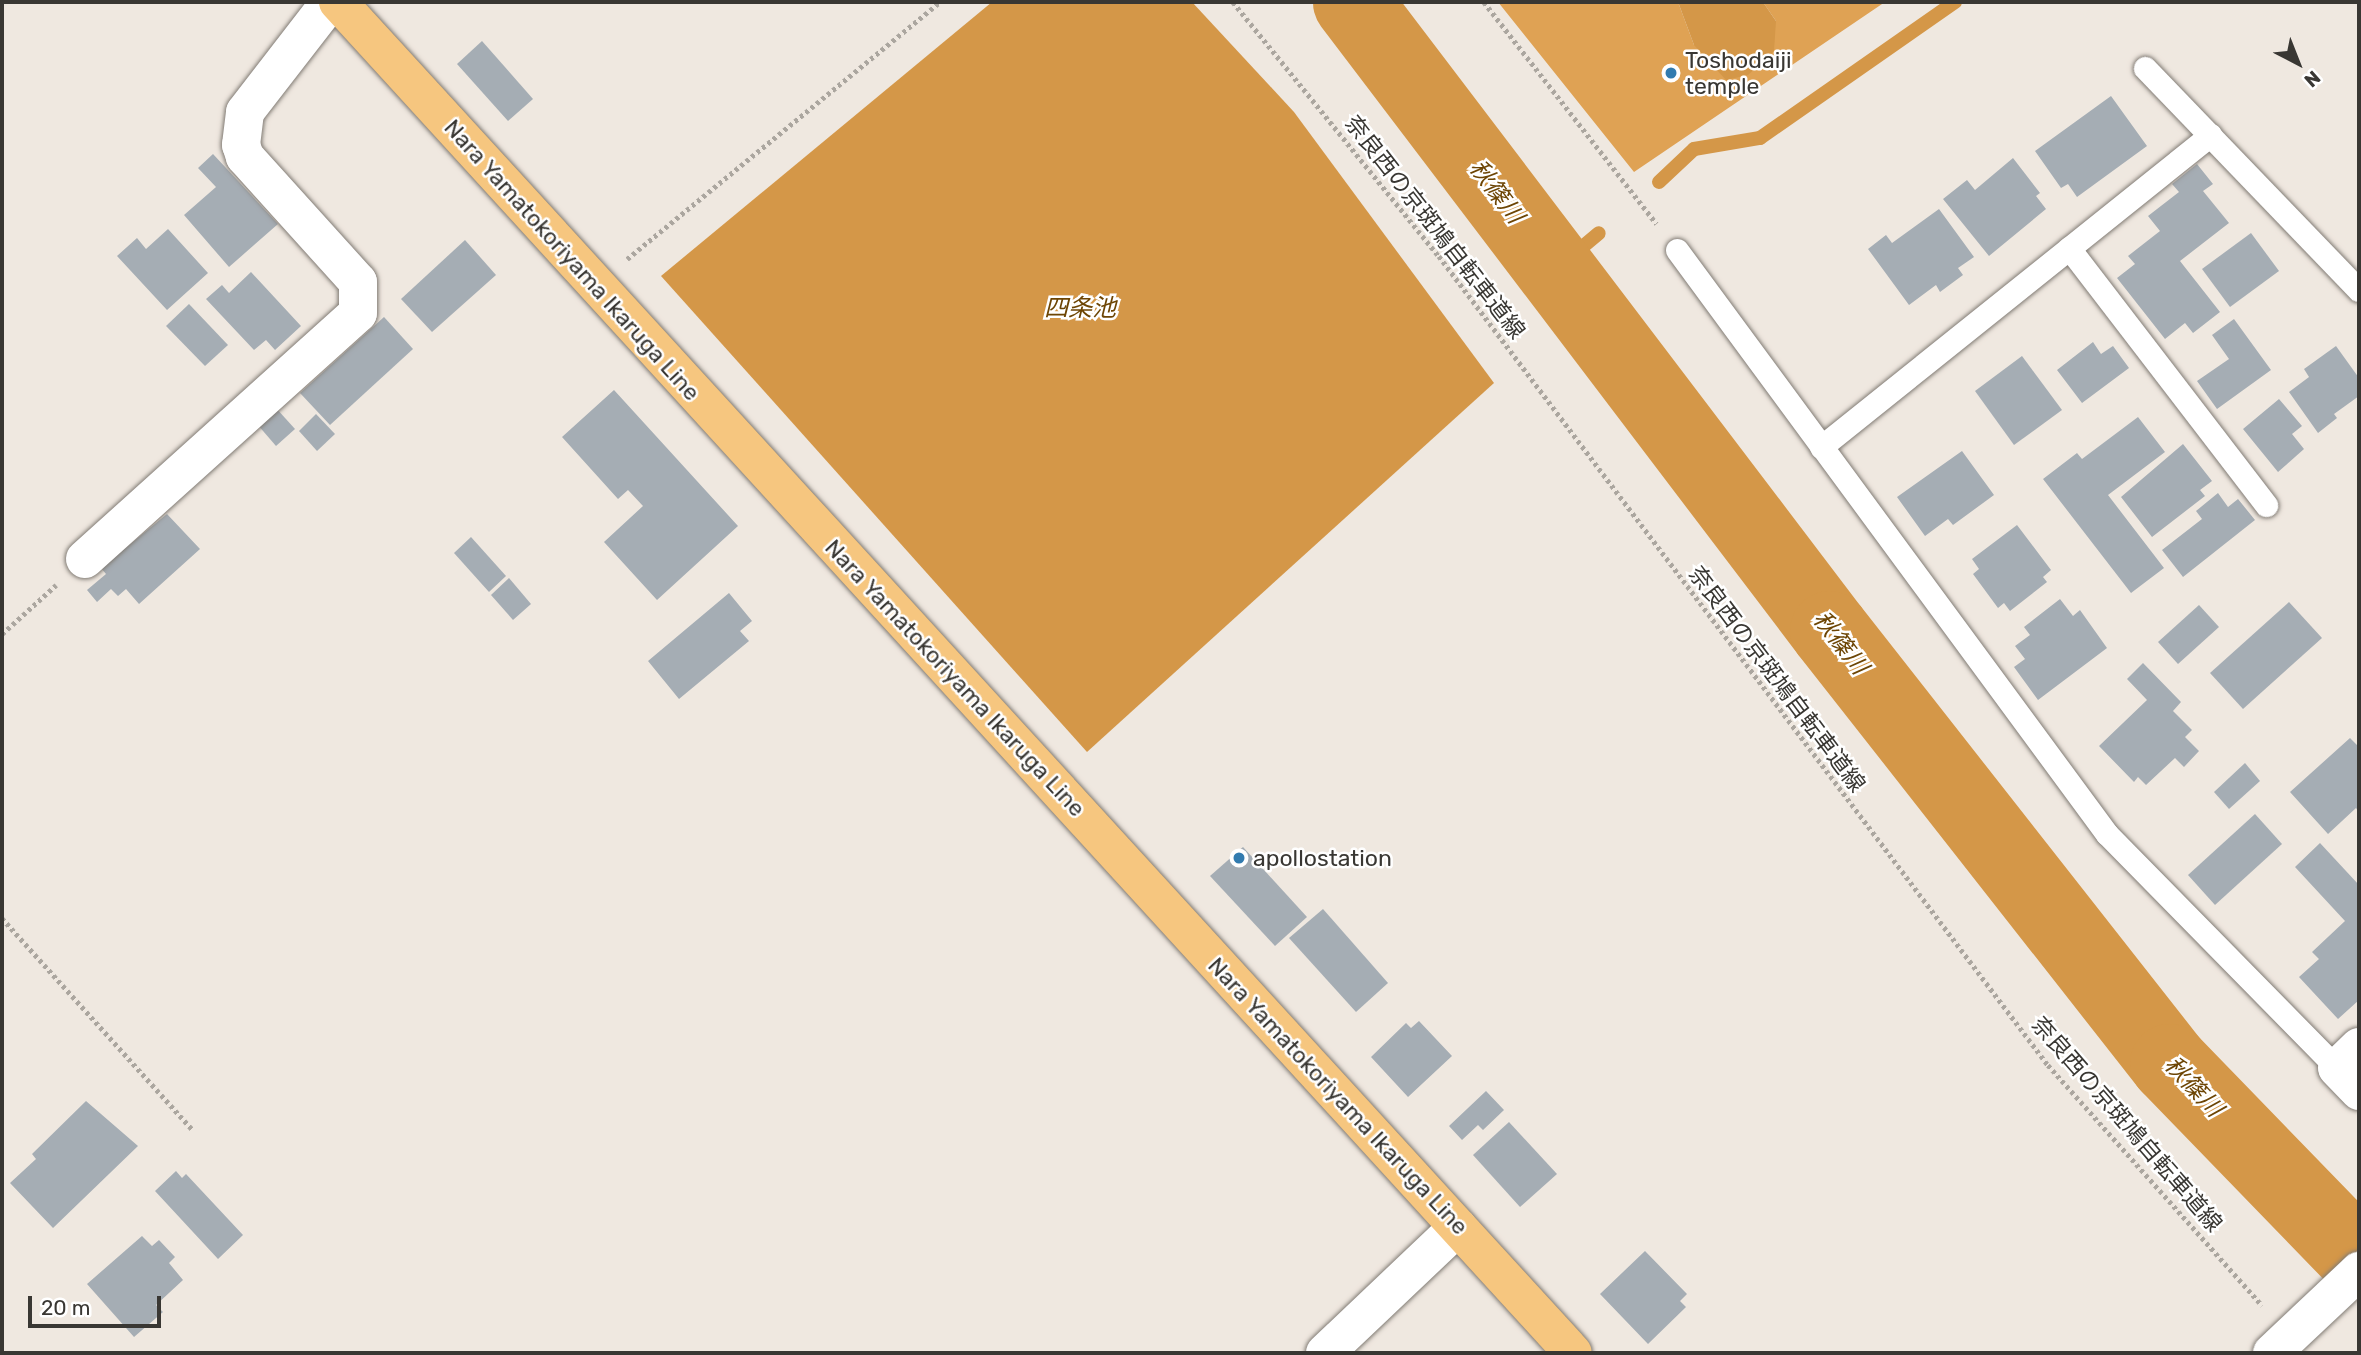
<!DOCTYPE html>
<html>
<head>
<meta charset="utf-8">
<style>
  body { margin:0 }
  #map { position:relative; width:2361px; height:1355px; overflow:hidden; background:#efe8e0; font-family:Rubik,"Noto Sans JP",sans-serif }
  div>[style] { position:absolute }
  .forest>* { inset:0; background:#dfa254 }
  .water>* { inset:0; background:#d49748 }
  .stream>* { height:14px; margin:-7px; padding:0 7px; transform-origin:7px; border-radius:7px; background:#d49748 }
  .river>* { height:79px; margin:-39.5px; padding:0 39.5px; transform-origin:39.5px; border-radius:39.5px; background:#d49748 }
  .building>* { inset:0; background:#a5adb4 }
  .path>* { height:4.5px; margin-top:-2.25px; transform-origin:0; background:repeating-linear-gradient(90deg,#aba69f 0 3.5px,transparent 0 7px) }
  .roads { filter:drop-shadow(0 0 2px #817b74) drop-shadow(0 0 2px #817b74) }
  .service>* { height:23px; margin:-11.5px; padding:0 11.5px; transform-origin:11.5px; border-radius:11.5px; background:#fff }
  .minor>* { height:38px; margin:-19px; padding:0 19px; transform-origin:19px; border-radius:19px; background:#fff }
  .primary>* { height:38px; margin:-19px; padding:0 19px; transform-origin:19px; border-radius:19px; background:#f6c67f }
  .dots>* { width:19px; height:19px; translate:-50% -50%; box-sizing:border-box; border:4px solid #fff; border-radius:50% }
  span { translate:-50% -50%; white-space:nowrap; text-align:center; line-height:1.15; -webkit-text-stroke:5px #fff; paint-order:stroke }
  .poi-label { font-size:23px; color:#393733 }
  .left { translate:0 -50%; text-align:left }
  .street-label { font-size:23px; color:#393733 }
  .water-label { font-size:24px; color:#6d4504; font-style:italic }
  .frame { position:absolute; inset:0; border:4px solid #393733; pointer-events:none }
  .north { position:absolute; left:2263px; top:28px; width:70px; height:70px; -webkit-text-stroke:5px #fff; paint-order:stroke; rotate:138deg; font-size:19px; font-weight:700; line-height:28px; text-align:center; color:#393733 }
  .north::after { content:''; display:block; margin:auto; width:24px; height:32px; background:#393733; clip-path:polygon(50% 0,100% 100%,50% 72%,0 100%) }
  .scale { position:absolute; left:28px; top:1296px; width:133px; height:32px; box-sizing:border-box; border:4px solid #393733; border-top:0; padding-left:9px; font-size:21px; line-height:24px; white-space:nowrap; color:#393733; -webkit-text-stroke:5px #fff; paint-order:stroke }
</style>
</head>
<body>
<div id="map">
  <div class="forest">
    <div style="clip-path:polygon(1498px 2px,1678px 2px,1694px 45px,1776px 21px,1763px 2px,1885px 2px,1634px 172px)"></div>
  </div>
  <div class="water">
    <div style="clip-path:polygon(992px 2px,1192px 2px,1294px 112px,1494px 383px,1087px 752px,661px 276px)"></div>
    <div style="clip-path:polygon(1678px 2px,1763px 2px,1776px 21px,1774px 51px,1748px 75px,1726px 80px,1694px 45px)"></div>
  </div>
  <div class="stream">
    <div style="left:1659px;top:182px;width:48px;rotate:-43.3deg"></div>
    <div style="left:1694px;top:149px;width:67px;rotate:-9.5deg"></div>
    <div style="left:1760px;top:138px;width:238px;rotate:-34.9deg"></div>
    <div style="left:1555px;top:270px;width:57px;rotate:-40.1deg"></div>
  </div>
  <div class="river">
    <div style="left:1352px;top:2px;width:789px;rotate:52.78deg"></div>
    <div style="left:1829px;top:630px;width:551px;rotate:51.86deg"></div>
    <div style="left:2169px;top:1063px;width:273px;rotate:45.9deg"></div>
  </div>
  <div class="building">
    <div style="clip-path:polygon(482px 41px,533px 99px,508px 121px,457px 64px)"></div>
    <div style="clip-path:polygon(2111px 96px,2147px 146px,2077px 197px,2068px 184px,2061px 188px,2035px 151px)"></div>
    <div style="clip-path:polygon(213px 154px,278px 224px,229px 267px,184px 215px,216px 187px,198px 168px)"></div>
    <div style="clip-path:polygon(2013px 158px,2040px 193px,2036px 196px,2046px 209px,1989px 256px,1943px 199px,1967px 180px,1975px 190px)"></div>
    <div style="clip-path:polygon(2197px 164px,2213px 184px,2203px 191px,2229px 223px,2180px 261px,2220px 312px,2193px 333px,2185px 323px,2165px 339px,2117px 278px,2135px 264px,2128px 256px,2160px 231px,2148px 216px,2179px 192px,2172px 184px)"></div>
    <div style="clip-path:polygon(1939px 209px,1974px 257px,1958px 268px,1963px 275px,1940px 292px,1936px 285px,1909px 305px,1868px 249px,1886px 235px,1892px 243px)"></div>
    <div style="clip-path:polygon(168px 229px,208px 273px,167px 310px,117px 256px,137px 238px,146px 249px)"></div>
    <div style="clip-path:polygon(2251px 233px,2279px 271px,2230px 307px,2202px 269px)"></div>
    <div style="clip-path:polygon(465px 240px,496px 275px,432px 332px,401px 299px)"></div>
    <div style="clip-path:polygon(251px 272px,301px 326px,275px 350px,266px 340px,254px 350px,206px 299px,222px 285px,229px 293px)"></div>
    <div style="clip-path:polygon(189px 304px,228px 345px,205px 366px,166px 326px)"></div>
    <div style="clip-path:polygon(384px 317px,413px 349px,330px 425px,300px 393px)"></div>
    <div style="clip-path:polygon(2234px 319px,2271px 370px,2217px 409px,2197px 381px,2229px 359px,2212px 335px)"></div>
    <div style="clip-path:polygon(2093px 342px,2101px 354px,2113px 346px,2129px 368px,2082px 403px,2057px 370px)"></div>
    <div style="clip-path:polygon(2336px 346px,2359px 378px,2359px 396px,2334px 414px,2337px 418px,2318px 433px,2289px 392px,2309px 377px,2304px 369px)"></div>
    <div style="clip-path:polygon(2022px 356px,2062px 410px,2014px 445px,1975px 391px)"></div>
    <div style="clip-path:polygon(614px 390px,738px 526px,657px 600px,604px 542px,643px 506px,628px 490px,618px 499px,562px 437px)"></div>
    <div style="clip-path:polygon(2279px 399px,2302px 426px,2292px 434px,2304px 449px,2278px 472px,2243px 429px)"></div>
    <div style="clip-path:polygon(276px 408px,295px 429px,276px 446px,257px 424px)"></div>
    <div style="clip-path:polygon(316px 414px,335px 434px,317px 451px,299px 431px)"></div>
    <div style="clip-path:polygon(2138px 417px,2165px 452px,2108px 495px,2164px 568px,2131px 593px,2043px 479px,2077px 453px,2082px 459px)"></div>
    <div style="clip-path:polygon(2183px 444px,2212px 481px,2200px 490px,2205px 496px,2152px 537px,2121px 497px)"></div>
    <div style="clip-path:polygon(1962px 451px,1994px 495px,1953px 525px,1948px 519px,1925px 536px,1897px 497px)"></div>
    <div style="clip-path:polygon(2218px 493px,2228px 507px,2238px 499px,2255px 520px,2183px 577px,2162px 550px,2202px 519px,2196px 511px)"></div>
    <div style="clip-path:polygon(167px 514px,200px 549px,139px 604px,126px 589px,118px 596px,111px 589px,97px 602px,87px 590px,106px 574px,101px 568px)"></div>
    <div style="clip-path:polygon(2017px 525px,2051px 570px,2043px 577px,2047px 582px,2010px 611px,2004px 603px,1998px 608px,1973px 574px,1979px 569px,1972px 559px)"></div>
    <div style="clip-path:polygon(471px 537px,506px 576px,489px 592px,454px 553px)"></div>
    <div style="clip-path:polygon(509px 578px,531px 604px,513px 620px,491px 595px)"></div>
    <div style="clip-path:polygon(729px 593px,752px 621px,740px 631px,749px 641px,679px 699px,648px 661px)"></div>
    <div style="clip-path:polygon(2060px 599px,2073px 616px,2080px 610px,2107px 648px,2038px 700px,2014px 667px,2025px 659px,2015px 646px,2030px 635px,2024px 627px)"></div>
    <div style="clip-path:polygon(2289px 602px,2322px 638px,2243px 709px,2210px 673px)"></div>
    <div style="clip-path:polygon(2199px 605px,2219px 627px,2178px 664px,2158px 642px)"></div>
    <div style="clip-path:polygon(2143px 663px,2181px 702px,2173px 711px,2192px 730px,2185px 737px,2199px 751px,2184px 767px,2175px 758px,2146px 785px,2138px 777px,2134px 782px,2099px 746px,2147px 700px,2127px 679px)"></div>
    <div style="clip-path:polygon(2350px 738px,2359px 747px,2359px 812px,2356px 808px,2328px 834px,2290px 792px)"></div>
    <div style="clip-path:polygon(2245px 763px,2260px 781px,2229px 809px,2214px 792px)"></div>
    <div style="clip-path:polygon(2255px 814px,2282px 844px,2215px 905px,2188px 875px)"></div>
    <div style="clip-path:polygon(2320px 843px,2359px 885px,2359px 1000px,2338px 1019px,2299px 977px,2319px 959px,2312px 952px,2345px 921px,2295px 867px)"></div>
    <div style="clip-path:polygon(1243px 847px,1307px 917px,1275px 946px,1210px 876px)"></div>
    <div style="clip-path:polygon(1323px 909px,1388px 983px,1356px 1012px,1289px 938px)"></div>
    <div style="clip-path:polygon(1419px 1021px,1452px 1056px,1408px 1097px,1371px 1057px,1406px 1023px,1411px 1028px)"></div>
    <div style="clip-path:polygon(1486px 1091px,1504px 1110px,1483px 1130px,1478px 1125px,1462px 1140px,1449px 1126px)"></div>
    <div style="clip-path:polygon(86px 1101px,138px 1146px,53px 1228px,10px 1183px,36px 1159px,32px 1154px)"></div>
    <div style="clip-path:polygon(1509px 1122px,1557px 1174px,1520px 1207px,1473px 1155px)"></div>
    <div style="clip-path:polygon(176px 1171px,182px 1178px,186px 1174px,243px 1235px,218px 1259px,155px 1191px)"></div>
    <div style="clip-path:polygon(142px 1236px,152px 1246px,159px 1240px,175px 1257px,169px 1263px,183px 1280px,156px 1305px,163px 1312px,134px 1337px,87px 1284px)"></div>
    <div style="clip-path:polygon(1645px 1251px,1687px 1294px,1680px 1301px,1686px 1307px,1648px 1344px,1600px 1294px)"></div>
  </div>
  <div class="path">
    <div style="left:1233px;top:2px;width:327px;rotate:51deg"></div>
    <div style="left:1439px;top:256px;width:1013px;rotate:53.03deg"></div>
    <div style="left:2048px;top:1065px;width:322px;rotate:48.3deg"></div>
    <div style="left:1484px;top:2px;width:281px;rotate:52.1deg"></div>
    <div style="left:627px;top:259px;width:405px;rotate:-39.4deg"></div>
    <div style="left:2px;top:634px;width:73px;rotate:-42.2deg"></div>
    <div style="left:2px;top:918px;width:284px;rotate:48deg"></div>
  </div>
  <div class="roads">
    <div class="service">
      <div style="left:2145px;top:68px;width:308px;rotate:46.1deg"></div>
      <div style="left:2069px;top:248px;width:324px;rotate:52.5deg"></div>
      <div style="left:1677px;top:250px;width:725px;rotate:53.64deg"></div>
      <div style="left:2107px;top:834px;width:328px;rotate:45.5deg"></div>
      <div style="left:1821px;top:447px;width:499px;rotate:-38.7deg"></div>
    </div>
    <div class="minor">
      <div style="left:85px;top:559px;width:367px;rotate:-42deg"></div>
      <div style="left:358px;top:313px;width:31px;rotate:-90deg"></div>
      <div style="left:358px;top:282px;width:169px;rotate:-132.1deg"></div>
      <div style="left:245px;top:157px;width:13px;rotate:-108deg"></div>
      <div style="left:241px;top:145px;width:33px;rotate:-83deg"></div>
      <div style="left:245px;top:112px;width:139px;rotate:-52.3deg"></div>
      <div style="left:2359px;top:1047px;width:30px;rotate:136deg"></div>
      <div style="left:2337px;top:1068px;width:32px;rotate:46deg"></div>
      <div style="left:1325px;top:1353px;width:183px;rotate:-43.5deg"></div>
      <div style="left:2272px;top:1353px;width:120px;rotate:-43.3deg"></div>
    </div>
    <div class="primary">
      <div style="left:338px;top:2px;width:1830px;rotate:47.57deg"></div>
    </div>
  </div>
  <div class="dots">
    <div style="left:1671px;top:73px;background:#327baf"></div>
    <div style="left:1239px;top:858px;background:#327baf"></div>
  </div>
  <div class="poi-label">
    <span class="left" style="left:1685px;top:73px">Toshodaiji<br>temple</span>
    <span class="left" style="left:1253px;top:858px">apollostation</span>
  </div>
  <div class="street-label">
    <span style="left:1435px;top:227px;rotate:52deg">奈良西の京斑鳩自転車道線</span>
    <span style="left:572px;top:260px;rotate:48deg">Nara Yamatokoriyama Ikaruga Line</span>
    <span style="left:955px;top:678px;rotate:47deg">Nara Yamatokoriyama Ikaruga Line</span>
    <span style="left:1777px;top:679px;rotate:53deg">奈良西の京斑鳩自転車道線</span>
    <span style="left:1338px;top:1096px;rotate:47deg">Nara Yamatokoriyama Ikaruga Line</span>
    <span style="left:2127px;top:1124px;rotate:49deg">奈良西の京斑鳩自転車道線</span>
  </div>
  <div class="water-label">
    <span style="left:1496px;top:192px;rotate:53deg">秋篠川</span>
    <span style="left:1080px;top:309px">四条池</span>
    <span style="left:1840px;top:643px;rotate:52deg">秋篠川</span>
    <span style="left:2193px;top:1087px;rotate:47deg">秋篠川</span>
  </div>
  <div class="frame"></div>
  <div class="north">N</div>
  <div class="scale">20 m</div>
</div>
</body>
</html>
